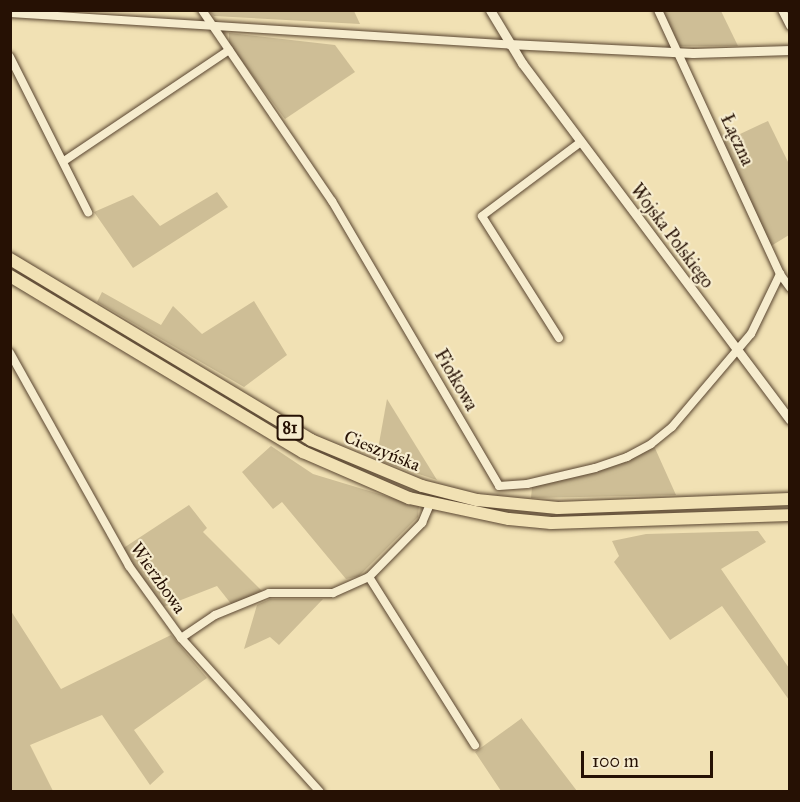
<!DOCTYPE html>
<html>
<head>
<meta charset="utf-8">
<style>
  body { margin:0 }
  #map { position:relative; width:800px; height:802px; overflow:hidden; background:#f1e1b4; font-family:"IM FELL Great Primer",serif }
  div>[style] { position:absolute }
  .green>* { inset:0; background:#cebe96 }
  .roads { filter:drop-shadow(0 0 2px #594530) drop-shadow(0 0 2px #594530) }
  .minor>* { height:8px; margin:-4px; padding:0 4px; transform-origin:4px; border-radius:4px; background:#f6ecce }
  .tertiary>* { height:9px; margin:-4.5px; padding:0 4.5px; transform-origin:4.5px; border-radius:4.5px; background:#f6ecce }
  .primary>* { height:12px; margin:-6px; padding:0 6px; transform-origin:6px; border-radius:6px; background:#f1e1b4 }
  span { translate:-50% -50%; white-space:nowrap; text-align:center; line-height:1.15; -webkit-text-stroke:4.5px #f6ecce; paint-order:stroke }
  .shield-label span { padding:2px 4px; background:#f6ecce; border:2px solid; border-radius:4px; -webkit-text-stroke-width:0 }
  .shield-label { font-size:16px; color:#261104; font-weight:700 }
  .street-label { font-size:18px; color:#261104 }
  .frame { position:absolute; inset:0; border:12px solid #261104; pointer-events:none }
  .scale { position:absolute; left:581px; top:751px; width:132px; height:27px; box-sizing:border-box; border:3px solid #261104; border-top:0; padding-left:8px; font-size:18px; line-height:21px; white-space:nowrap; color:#261104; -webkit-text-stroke:4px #f6ecce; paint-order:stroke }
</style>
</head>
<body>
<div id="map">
  <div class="green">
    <div style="clip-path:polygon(209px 11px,354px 11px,360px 24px,214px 16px)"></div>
    <div style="clip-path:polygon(662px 11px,721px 11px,738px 46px,680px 46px)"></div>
    <div style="clip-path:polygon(229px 33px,335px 45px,355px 72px,285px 119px,229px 44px)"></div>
    <div style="clip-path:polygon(768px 121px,790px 166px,789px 235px,771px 246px,723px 142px)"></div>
    <div style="clip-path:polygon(217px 192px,228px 207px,133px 268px,94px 212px,133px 195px,160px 226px)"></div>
    <div style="clip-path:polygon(102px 292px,161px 325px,173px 306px,202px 334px,254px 301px,287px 355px,244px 387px,97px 302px)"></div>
    <div style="clip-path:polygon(387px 399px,437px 480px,376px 460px)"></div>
    <div style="clip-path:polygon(271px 446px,313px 474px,419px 506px,418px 517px,359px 576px,346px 579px,282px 502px,273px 509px,242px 472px)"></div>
    <div style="clip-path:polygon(654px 446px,676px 495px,531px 498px,532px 487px,619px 464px)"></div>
    <div style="clip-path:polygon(189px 505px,207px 528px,203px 532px,262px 591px,232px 605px,217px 586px,163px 607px,122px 549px)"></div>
    <div style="clip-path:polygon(758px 531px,766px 542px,721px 569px,789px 668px,789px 700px,722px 606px,670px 640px,614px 562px,619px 556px,612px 541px,646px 534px)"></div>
    <div style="clip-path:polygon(270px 599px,323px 599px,279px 645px,270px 637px,244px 649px,257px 605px)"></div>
    <div style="clip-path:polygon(11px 611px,61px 689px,171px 635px,207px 678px,134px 730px,164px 772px,150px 785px,102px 715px,30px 745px,53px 791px,11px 791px)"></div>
    <div style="clip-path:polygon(522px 718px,522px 719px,577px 791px,501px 791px,475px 752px)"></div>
  </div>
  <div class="roads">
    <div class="minor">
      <div style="left:202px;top:10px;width:231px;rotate:55.8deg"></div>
      <div style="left:332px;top:201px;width:330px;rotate:59.6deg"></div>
      <div style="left:499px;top:486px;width:28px;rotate:-4deg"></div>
      <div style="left:527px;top:484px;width:70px;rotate:-13.2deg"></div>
      <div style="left:595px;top:468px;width:34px;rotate:-19deg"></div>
      <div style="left:627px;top:457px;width:27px;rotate:-28deg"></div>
      <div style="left:651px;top:444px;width:27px;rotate:-39deg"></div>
      <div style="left:672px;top:427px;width:122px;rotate:-49.7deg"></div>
      <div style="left:751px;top:334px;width:67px;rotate:-64.2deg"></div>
      <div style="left:780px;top:274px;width:291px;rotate:-114.8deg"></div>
      <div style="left:782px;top:10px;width:18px;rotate:63deg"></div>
      <div style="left:10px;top:13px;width:500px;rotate:3.6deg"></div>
      <div style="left:10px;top:57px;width:174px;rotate:63.3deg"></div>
      <div style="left:64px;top:161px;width:199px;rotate:-33.9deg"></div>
      <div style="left:780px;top:274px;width:17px;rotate:54deg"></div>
      <div style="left:559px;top:338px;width:144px;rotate:-122.3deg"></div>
      <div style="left:482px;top:216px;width:124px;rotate:-36.8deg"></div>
      <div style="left:10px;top:353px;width:244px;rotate:60.8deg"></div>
      <div style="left:129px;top:566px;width:89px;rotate:54.2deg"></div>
      <div style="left:181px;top:638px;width:207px;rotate:47.9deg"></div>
      <div style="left:369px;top:577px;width:199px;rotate:57.8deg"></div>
      <div style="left:181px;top:638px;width:41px;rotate:-34.1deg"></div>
      <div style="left:215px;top:615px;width:58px;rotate:-22.2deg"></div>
      <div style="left:269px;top:593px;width:64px"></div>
      <div style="left:333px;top:593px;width:39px;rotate:-24deg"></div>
      <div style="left:369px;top:577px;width:76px;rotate:-45.5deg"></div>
      <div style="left:422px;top:523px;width:21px;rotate:-67deg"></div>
    </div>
    <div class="tertiary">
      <div style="left:490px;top:10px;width:62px;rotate:58.9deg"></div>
      <div style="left:522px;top:63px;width:446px;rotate:53.1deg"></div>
      <div style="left:509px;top:44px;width:184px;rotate:2.8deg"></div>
      <div style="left:693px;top:53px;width:97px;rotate:-1.8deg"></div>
    </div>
    <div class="primary">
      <div style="left:10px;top:259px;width:351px;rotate:31deg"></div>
      <div style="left:311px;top:440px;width:120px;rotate:22.5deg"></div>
      <div style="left:422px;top:486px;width:57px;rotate:14.3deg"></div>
      <div style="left:477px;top:500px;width:81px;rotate:5.6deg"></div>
      <div style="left:558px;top:508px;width:232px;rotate:-2.2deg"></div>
      <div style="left:10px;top:276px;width:342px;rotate:31deg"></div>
      <div style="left:303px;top:452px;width:116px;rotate:23.5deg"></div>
      <div style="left:409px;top:498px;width:102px;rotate:11.9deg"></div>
      <div style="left:509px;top:519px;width:42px;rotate:5.4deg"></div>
      <div style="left:551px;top:523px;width:239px;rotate:-1.9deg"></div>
    </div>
  </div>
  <div class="shield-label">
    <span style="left:290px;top:428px">81</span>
  </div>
  <div class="street-label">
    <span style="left:737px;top:140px;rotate:65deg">Łączna</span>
    <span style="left:672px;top:236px;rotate:53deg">Wojska Polskiego</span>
    <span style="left:456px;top:380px;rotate:60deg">Fiołkowa</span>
    <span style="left:382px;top:451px;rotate:22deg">Cieszyńska</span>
    <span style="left:158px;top:578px;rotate:55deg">Wierzbowa</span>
  </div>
  <div class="frame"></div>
  <div class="scale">100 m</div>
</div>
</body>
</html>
